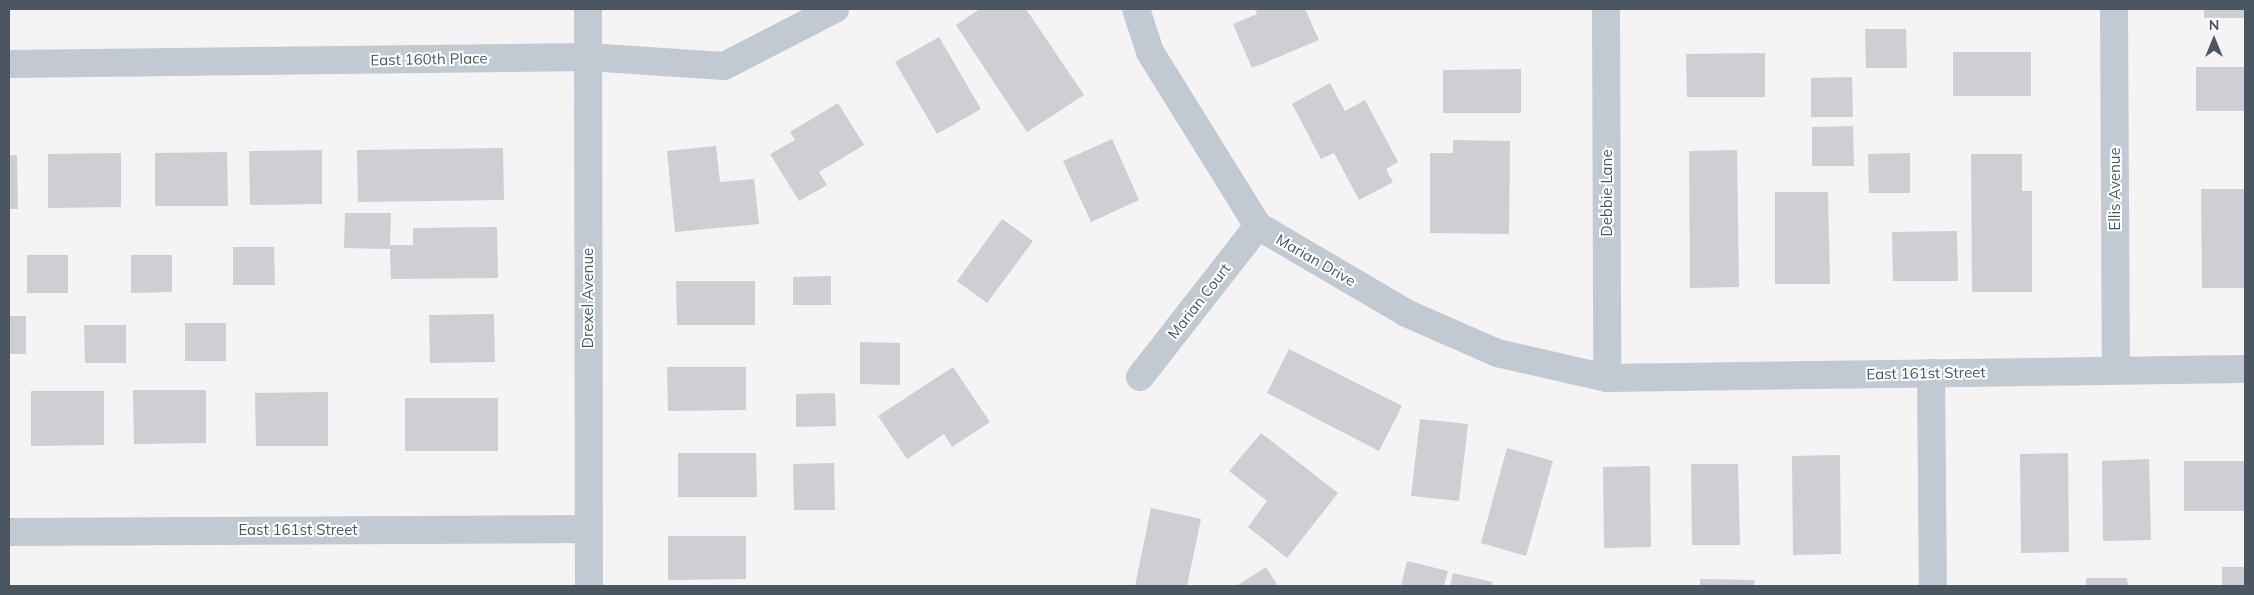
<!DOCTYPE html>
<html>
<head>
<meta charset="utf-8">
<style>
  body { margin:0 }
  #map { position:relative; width:2254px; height:595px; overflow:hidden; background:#f5f3f3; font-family:Mulish,sans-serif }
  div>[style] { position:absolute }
  .building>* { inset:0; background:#cdcfd5 }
  .minor>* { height:28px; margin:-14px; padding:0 14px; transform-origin:14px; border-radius:14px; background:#c1cad2 }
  span { translate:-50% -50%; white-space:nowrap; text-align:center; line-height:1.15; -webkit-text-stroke:4px #fff; paint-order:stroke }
  .street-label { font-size:15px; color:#4a5661 }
  .frame { position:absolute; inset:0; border:10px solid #4a5661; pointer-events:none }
  .north { position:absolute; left:2189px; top:15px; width:50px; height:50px; -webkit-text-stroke:4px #fff; paint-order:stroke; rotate:0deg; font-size:14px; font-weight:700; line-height:20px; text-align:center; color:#4a5661 }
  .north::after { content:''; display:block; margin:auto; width:18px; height:22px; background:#4a5661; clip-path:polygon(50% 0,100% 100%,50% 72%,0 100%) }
</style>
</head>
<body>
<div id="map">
  <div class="building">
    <div style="clip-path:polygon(980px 9px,1026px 9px,1084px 95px,1027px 132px,956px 25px)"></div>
    <div style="clip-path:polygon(1255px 9px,1305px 9px,1319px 40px,1252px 68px,1233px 24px,1257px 14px)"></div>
    <div style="clip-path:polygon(2204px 9px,2245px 9px,2245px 18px,2204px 18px)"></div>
    <div style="clip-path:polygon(1865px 29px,1906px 29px,1907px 68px,1866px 68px)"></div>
    <div style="clip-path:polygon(939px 37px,981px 109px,937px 134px,895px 62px)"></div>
    <div style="clip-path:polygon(1953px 52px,2031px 52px,2031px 96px,1953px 96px)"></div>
    <div style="clip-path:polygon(1765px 53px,1765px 97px,1687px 97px,1686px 54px)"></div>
    <div style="clip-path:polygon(2196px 67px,2245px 67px,2245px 111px,2196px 111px)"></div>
    <div style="clip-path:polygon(1521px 69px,1521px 113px,1443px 113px,1443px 70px)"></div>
    <div style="clip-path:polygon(1852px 77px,1853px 117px,1811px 117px,1811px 78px)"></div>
    <div style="clip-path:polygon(1330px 83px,1345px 111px,1365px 100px,1398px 162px,1386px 169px,1393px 182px,1359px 200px,1334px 153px,1321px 159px,1292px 104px)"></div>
    <div style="clip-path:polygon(838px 103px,864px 145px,819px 172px,827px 185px,799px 201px,770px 154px,795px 140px,790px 132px)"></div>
    <div style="clip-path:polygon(1853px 126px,1854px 166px,1812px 166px,1812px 127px)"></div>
    <div style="clip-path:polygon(1112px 139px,1139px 200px,1091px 222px,1063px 161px)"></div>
    <div style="clip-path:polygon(1453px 140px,1510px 141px,1509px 234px,1430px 233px,1430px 153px,1453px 153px)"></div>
    <div style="clip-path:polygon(716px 146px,720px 182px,754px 179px,759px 224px,675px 232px,667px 151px)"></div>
    <div style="clip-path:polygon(503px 148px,504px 200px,358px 202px,357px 150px)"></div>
    <div style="clip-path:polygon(322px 150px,322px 204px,250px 205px,249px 151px)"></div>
    <div style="clip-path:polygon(1737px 150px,1739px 287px,1690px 288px,1689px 151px)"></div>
    <div style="clip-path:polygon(227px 152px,228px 206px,155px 206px,155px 153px)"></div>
    <div style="clip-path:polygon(121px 153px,121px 207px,48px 208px,48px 154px)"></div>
    <div style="clip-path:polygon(1910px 153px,1910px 193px,1869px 193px,1868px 154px)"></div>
    <div style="clip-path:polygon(1971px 154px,2022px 154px,2022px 191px,2032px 191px,2032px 292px,1972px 292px)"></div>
    <div style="clip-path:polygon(9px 155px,17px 155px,18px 209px,9px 209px)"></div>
    <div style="clip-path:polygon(2201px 189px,2245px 189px,2245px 288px,2202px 288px)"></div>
    <div style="clip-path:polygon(1775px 192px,1828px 192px,1830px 284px,1775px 284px)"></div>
    <div style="clip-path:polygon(345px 213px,391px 213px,390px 245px,413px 245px,413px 228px,497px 227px,498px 278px,391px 279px,390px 249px,344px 248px)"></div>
    <div style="clip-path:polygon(1002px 219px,1033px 241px,987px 303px,957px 281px)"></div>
    <div style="clip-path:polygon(1957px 231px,1958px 281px,1893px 281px,1892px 232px)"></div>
    <div style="clip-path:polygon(233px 247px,274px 247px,275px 285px,233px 285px)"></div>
    <div style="clip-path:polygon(27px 255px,68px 255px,68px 293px,27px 293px)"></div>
    <div style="clip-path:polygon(131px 255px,172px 255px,172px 292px,131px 293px)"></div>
    <div style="clip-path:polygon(831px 276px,831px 305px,793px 305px,793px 277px)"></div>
    <div style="clip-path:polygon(676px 281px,755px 281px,755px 325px,677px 325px)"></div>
    <div style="clip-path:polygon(494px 314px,495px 362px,430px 363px,429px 315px)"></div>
    <div style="clip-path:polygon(9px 316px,26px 316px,26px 354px,9px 354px)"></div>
    <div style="clip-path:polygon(185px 323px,226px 323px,226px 361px,185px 361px)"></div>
    <div style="clip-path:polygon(84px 325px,126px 325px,126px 363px,85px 363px)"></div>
    <div style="clip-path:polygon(860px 342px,900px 343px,900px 385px,860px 384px)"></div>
    <div style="clip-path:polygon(1289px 349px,1402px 406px,1379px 451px,1267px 393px)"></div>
    <div style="clip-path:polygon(667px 367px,746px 367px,746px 410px,668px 411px)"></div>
    <div style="clip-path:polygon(953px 367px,990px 422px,952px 447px,944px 434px,907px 459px,878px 416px)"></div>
    <div style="clip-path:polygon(133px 390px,206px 390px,206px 443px,134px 444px)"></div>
    <div style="clip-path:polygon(31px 391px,104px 391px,104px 445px,31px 446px)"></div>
    <div style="clip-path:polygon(328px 392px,328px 446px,256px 446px,255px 393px)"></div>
    <div style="clip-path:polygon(835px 393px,836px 426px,796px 427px,796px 394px)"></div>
    <div style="clip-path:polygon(405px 398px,498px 398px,498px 451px,405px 451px)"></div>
    <div style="clip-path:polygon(1420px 419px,1468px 424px,1459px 501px,1411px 496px)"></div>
    <div style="clip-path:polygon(1261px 433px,1338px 493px,1287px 558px,1248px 527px,1267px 501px,1229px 471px)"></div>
    <div style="clip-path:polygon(1507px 448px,1553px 461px,1526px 556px,1481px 543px)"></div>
    <div style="clip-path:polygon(678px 453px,756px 453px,757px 497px,678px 497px)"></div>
    <div style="clip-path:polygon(2068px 453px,2069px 552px,2021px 553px,2020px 454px)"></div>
    <div style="clip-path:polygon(1840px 455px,1841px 554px,1793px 555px,1792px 456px)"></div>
    <div style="clip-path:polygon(2149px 459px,2151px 540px,2103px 541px,2102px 461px)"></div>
    <div style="clip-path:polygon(2184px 461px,2245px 461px,2245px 511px,2184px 511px)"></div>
    <div style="clip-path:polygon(834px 463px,835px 510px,794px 510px,793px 464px)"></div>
    <div style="clip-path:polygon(1691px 464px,1738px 464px,1740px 545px,1692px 545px)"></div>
    <div style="clip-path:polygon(1650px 466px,1651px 547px,1604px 548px,1603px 467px)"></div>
    <div style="clip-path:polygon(1151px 508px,1201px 519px,1187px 586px,1135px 586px)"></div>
    <div style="clip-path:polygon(668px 536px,746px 536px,746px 579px,668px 580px)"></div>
    <div style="clip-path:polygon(1407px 561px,1448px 571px,1444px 586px,1401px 586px)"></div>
    <div style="clip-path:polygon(1266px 567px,1278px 586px,1236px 586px)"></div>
    <div style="clip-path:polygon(2222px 567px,2245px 567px,2245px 586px,2222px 586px)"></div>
    <div style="clip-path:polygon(1453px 573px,1493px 582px,1492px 586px,1450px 586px)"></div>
    <div style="clip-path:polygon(2086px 578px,2127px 578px,2128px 586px,2086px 586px)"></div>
    <div style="clip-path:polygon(1700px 579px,1755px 580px,1754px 586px,1700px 586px)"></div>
  </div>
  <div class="minor">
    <div style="left:588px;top:9px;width:577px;rotate:89.9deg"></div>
    <div style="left:1136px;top:9px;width:45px;rotate:72deg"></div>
    <div style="left:1150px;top:52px;width:205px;rotate:58.2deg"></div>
    <div style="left:1258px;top:226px;width:172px;rotate:30.4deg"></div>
    <div style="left:1406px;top:313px;width:99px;rotate:23.7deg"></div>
    <div style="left:1497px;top:353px;width:113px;rotate:12.8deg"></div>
    <div style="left:1607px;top:378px;width:638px;rotate:-0.81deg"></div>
    <div style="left:1606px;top:9px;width:369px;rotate:89.8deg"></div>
    <div style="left:2114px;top:9px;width:360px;rotate:89.7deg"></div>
    <div style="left:9px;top:64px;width:579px;rotate:-0.69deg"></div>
    <div style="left:588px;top:57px;width:136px;rotate:3.8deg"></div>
    <div style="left:724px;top:66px;width:125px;rotate:-27.2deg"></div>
    <div style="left:1931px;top:373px;width:213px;rotate:89.5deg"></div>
    <div style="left:1140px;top:377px;width:192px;rotate:-52deg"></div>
    <div style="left:9px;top:532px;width:579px;rotate:-0.3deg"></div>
  </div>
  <div class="street-label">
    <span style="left:429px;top:59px;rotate:-1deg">East 160th Place</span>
    <span style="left:2115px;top:189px;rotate:-90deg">Ellis Avenue</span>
    <span style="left:1607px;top:193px;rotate:-90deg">Debbie Lane</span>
    <span style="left:1316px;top:260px;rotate:30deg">Marian Drive</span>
    <span style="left:588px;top:298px;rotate:-90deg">Drexel Avenue</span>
    <span style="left:1199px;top:301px;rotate:-52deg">Marian Court</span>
    <span style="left:1926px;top:373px;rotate:-1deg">East 161st Street</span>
    <span style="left:298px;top:530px">East 161st Street</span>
  </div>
  <div class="frame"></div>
  <div class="north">N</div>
</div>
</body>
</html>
